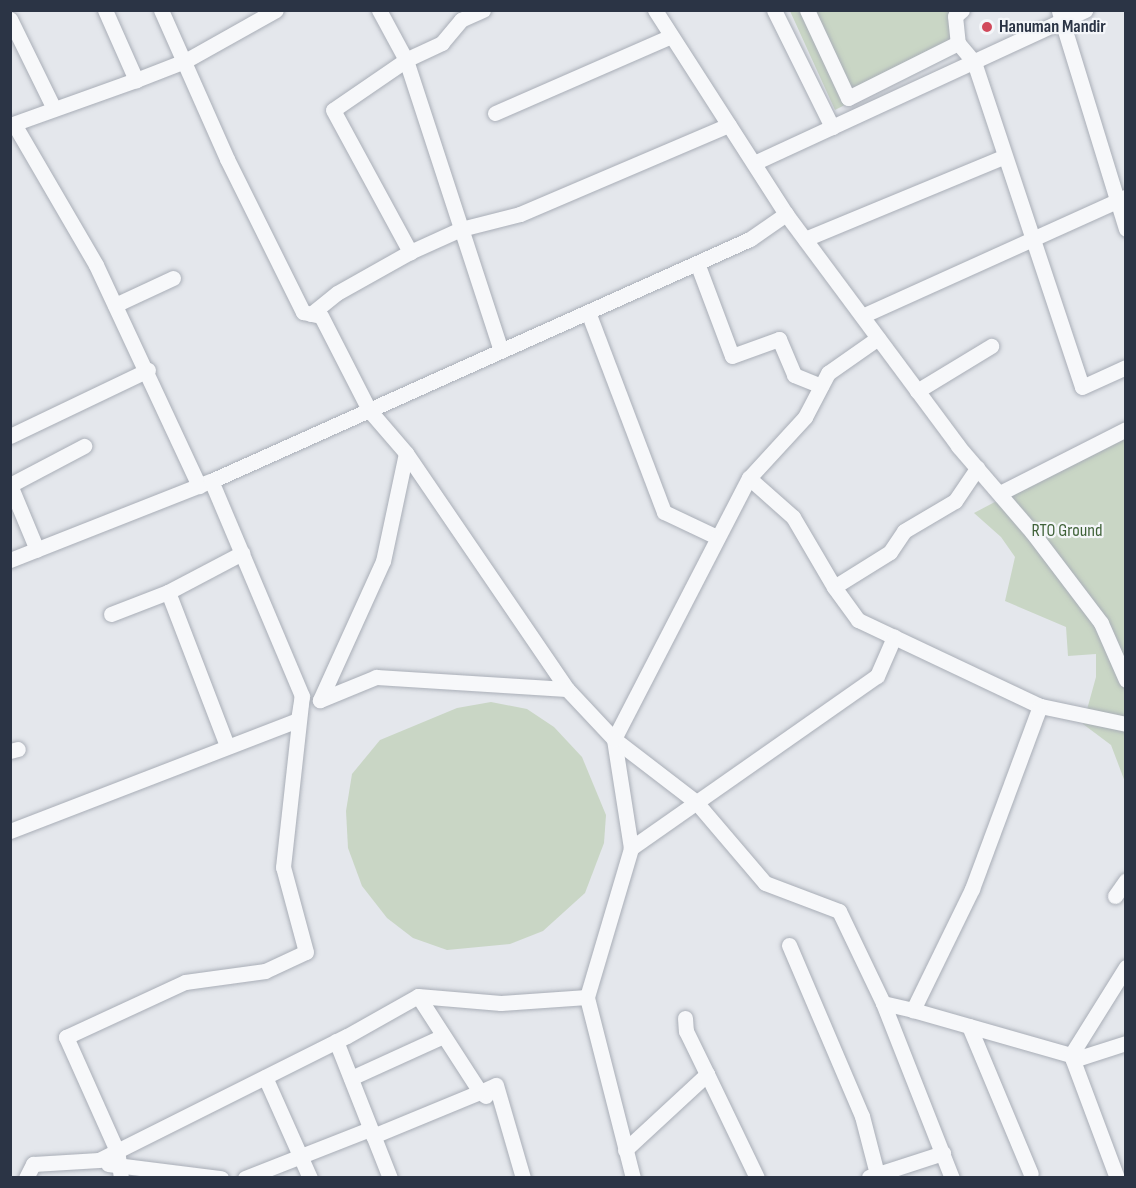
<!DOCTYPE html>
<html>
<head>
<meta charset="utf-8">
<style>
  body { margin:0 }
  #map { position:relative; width:1136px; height:1188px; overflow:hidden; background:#e4e7ec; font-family:"Sofia Sans Condensed",sans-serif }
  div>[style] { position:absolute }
  .green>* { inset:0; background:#c9d6c5 }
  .roads { filter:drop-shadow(0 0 2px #a9aeb7) drop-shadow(0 0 2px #a9aeb7) }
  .minor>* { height:15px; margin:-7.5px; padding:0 7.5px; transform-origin:7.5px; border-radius:7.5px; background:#f7f8fa }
  .dots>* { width:16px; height:16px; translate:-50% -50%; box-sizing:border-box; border:3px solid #f4f6f9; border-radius:50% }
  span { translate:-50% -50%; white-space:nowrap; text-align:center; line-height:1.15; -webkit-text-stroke:4.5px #f4f6f9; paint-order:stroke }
  .poi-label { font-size:18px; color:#2b3445; font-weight:700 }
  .left { translate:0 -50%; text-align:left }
  .park-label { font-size:18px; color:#3f6138 }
  .frame { position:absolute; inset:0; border:12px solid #2b3445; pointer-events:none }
</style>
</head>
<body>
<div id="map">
  <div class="green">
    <div style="clip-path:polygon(974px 10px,958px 19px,958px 47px,835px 110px,790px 11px)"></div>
    <div style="clip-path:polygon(1125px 433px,1125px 782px,1111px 745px,1083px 724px,1096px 677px,1096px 654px,1068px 656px,1066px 627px,1005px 601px,1015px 557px,1001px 537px,974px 513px)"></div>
    <div style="clip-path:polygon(491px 702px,527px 709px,554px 727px,582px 757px,606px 815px,604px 843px,585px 893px,543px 931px,510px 944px,447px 950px,413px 938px,387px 918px,362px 886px,348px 848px,346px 811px,352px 774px,380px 740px,457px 708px)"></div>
  </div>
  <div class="roads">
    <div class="minor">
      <div style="left:105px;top:10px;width:77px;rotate:66.1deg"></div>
      <div style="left:136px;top:80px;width:53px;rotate:-21.2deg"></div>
      <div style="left:185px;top:61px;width:104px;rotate:-29.3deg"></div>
      <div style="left:161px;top:10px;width:163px;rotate:66.1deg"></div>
      <div style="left:227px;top:159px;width:171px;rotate:63.6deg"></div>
      <div style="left:303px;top:312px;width:18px;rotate:13deg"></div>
      <div style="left:321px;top:316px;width:106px;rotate:62.9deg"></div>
      <div style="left:369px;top:410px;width:57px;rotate:49.3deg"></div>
      <div style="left:406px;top:453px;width:286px;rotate:55.7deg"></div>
      <div style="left:567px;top:689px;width:69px;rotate:46.8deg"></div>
      <div style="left:614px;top:739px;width:103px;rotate:37.5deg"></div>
      <div style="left:696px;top:802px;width:106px;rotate:49.6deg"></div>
      <div style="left:765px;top:883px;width:79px;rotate:20.7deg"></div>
      <div style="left:839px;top:911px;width:102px;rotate:64.4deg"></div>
      <div style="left:883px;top:1003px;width:188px;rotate:68.5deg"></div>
      <div style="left:379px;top:10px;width:57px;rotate:61.6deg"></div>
      <div style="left:406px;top:60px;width:306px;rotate:71.9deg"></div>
      <div style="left:483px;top:10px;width:24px;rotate:156deg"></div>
      <div style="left:461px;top:20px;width:30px;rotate:130deg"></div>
      <div style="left:442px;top:43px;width:40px;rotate:155deg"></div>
      <div style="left:406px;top:60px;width:88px;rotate:145.6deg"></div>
      <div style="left:333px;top:110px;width:162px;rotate:61.5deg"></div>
      <div style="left:410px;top:252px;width:56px;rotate:-24.3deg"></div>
      <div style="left:461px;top:229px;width:61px;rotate:-14.3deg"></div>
      <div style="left:520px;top:214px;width:227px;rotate:-23.1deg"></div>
      <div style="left:655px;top:10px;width:242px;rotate:57.3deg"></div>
      <div style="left:786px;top:214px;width:289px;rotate:53.4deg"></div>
      <div style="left:958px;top:446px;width:113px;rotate:49.3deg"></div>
      <div style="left:1032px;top:532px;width:114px;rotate:52.8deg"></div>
      <div style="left:1101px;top:623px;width:62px;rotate:66.3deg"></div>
      <div style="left:774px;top:10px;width:131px;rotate:63.6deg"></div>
      <div style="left:807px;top:10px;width:97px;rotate:65deg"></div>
      <div style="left:848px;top:98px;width:123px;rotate:-26.6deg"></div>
      <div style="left:962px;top:10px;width:9px;rotate:139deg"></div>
      <div style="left:955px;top:16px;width:27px;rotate:84deg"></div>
      <div style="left:958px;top:43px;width:25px;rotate:50deg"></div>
      <div style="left:974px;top:62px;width:342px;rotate:71.6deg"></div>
      <div style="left:1082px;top:387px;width:48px;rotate:-24.4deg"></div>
      <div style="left:1059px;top:11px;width:228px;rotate:72.9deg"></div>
      <div style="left:10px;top:19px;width:100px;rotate:63.9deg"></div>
      <div style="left:495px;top:113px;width:192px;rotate:-23.6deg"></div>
      <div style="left:14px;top:124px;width:163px;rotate:59.8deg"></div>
      <div style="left:96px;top:265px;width:244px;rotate:65deg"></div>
      <div style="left:10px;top:125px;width:134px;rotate:-19.7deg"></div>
      <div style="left:754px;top:163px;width:365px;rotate:-24.8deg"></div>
      <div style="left:805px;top:239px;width:214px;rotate:-22.5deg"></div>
      <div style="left:697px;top:263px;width:99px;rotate:69.4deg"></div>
      <div style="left:732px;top:356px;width:50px;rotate:-19.9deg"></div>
      <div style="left:779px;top:339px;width:39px;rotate:67deg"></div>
      <div style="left:794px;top:375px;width:29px;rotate:22deg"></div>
      <div style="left:115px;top:305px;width:64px;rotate:-25deg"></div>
      <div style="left:588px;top:312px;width:214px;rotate:69.2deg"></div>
      <div style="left:664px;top:512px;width:59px;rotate:25.3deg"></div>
      <div style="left:311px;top:314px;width:33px;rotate:-39deg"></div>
      <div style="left:337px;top:293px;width:84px;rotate:-29.3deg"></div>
      <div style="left:862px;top:316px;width:290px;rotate:-24.3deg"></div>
      <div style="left:917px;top:391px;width:87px;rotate:-31.3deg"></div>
      <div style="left:10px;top:436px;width:153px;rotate:-25.6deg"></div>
      <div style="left:406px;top:453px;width:110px;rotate:102deg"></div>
      <div style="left:383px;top:561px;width:153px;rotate:114.4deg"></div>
      <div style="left:320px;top:700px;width:61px;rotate:-22.3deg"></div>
      <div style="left:376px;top:677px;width:191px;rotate:3.6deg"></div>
      <div style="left:749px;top:478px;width:59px;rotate:41.6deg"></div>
      <div style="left:793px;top:517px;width:81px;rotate:59.6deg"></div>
      <div style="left:834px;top:587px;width:41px;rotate:54deg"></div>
      <div style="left:858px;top:620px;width:201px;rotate:25.3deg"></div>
      <div style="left:1040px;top:706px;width:88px;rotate:11.8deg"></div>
      <div style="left:10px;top:485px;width:84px;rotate:-27.8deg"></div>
      <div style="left:10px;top:485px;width:70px;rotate:67.4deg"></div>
      <div style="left:1000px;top:493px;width:141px;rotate:-26.9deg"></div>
      <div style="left:10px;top:560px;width:216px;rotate:-21.5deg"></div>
      <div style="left:211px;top:481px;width:591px;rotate:-24.18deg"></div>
      <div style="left:750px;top:239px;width:44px;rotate:-34.8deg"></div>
      <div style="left:834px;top:587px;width:66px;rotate:-32deg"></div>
      <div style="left:890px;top:552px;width:25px;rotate:-56deg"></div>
      <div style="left:904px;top:531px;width:59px;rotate:-30.5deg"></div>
      <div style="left:955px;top:501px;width:40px;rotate:-56deg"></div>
      <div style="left:168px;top:592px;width:84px;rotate:-27.8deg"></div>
      <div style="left:111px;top:614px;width:61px;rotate:-21.1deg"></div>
      <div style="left:168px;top:592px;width:165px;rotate:69deg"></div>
      <div style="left:1040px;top:706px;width:195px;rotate:110.4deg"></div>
      <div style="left:972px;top:889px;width:135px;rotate:116deg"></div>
      <div style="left:913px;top:1010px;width:164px;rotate:15.9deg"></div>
      <div style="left:10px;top:751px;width:8px;rotate:-14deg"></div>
      <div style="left:10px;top:831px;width:309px;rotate:-21.1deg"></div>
      <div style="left:298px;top:720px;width:24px;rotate:-81deg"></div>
      <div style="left:302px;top:696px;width:233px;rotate:-112.9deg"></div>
      <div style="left:631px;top:848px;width:110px;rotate:-98.9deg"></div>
      <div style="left:614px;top:739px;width:294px;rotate:-62.7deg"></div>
      <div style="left:749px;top:478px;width:83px;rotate:-47.4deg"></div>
      <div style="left:805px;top:417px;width:50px;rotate:-62.4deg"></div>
      <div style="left:828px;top:373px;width:61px;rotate:-35deg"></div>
      <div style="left:1115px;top:896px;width:19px;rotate:-55deg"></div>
      <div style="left:789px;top:945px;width:186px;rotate:66.9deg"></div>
      <div style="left:862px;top:1116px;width:64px;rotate:75.5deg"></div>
      <div style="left:418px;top:996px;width:83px;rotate:4.8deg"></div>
      <div style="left:501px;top:1003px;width:86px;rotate:-4deg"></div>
      <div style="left:883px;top:1003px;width:31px;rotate:13deg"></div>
      <div style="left:685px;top:1018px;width:13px;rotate:86deg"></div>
      <div style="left:686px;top:1031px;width:48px;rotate:64deg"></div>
      <div style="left:969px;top:1026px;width:160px;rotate:67.3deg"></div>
      <div style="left:336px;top:1041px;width:147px;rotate:68.5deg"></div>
      <div style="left:1073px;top:1060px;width:56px;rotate:-17.8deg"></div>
      <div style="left:265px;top:1077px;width:111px;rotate:66deg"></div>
      <div style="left:351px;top:1078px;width:101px;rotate:-24.5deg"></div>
      <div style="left:373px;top:1136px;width:116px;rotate:-22.4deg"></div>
      <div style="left:480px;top:1092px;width:7px;rotate:34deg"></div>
      <div style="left:625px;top:1150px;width:112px;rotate:-42.8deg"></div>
      <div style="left:707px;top:1074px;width:115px;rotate:64.3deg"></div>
      <div style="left:108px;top:1164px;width:114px;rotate:7.1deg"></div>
      <div style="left:869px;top:1177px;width:78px;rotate:-18deg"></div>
      <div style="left:26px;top:1178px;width:16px;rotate:-63deg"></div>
      <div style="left:33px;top:1164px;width:66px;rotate:-3.5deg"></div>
      <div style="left:99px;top:1160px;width:277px;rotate:-26.6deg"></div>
      <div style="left:347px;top:1036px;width:81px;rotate:-29.4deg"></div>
      <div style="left:418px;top:996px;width:114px;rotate:57.1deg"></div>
      <div style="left:480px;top:1092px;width:17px;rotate:-24deg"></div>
      <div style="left:496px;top:1085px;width:97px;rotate:73.8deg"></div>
      <div style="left:121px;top:1178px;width:27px;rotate:-98deg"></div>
      <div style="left:117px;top:1151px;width:125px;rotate:-114.1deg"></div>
      <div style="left:66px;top:1037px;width:131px;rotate:-24.8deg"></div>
      <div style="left:185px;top:982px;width:81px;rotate:-7.8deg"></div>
      <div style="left:265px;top:971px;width:45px;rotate:-24.9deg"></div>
      <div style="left:306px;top:952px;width:88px;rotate:-105.1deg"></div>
      <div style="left:283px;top:867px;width:172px;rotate:-83.7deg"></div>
      <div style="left:245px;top:1178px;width:134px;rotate:-21.4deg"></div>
      <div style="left:633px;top:1178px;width:187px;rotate:-104.3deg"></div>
      <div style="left:587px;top:997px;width:155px;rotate:-73.5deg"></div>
      <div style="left:631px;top:848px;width:300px;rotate:-35deg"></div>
      <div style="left:877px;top:676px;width:43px;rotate:-66.4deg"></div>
      <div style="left:1117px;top:1178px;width:131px;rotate:-110.5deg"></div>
      <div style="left:1071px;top:1055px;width:104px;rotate:-58deg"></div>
    </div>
  </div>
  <div class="dots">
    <div style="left:987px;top:27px;background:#d1495b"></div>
  </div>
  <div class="poi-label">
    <span class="left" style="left:999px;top:27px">Hanuman Mandir</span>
  </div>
  <div class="park-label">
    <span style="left:1067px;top:531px">RTO Ground</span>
  </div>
  <div class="frame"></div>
</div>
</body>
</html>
